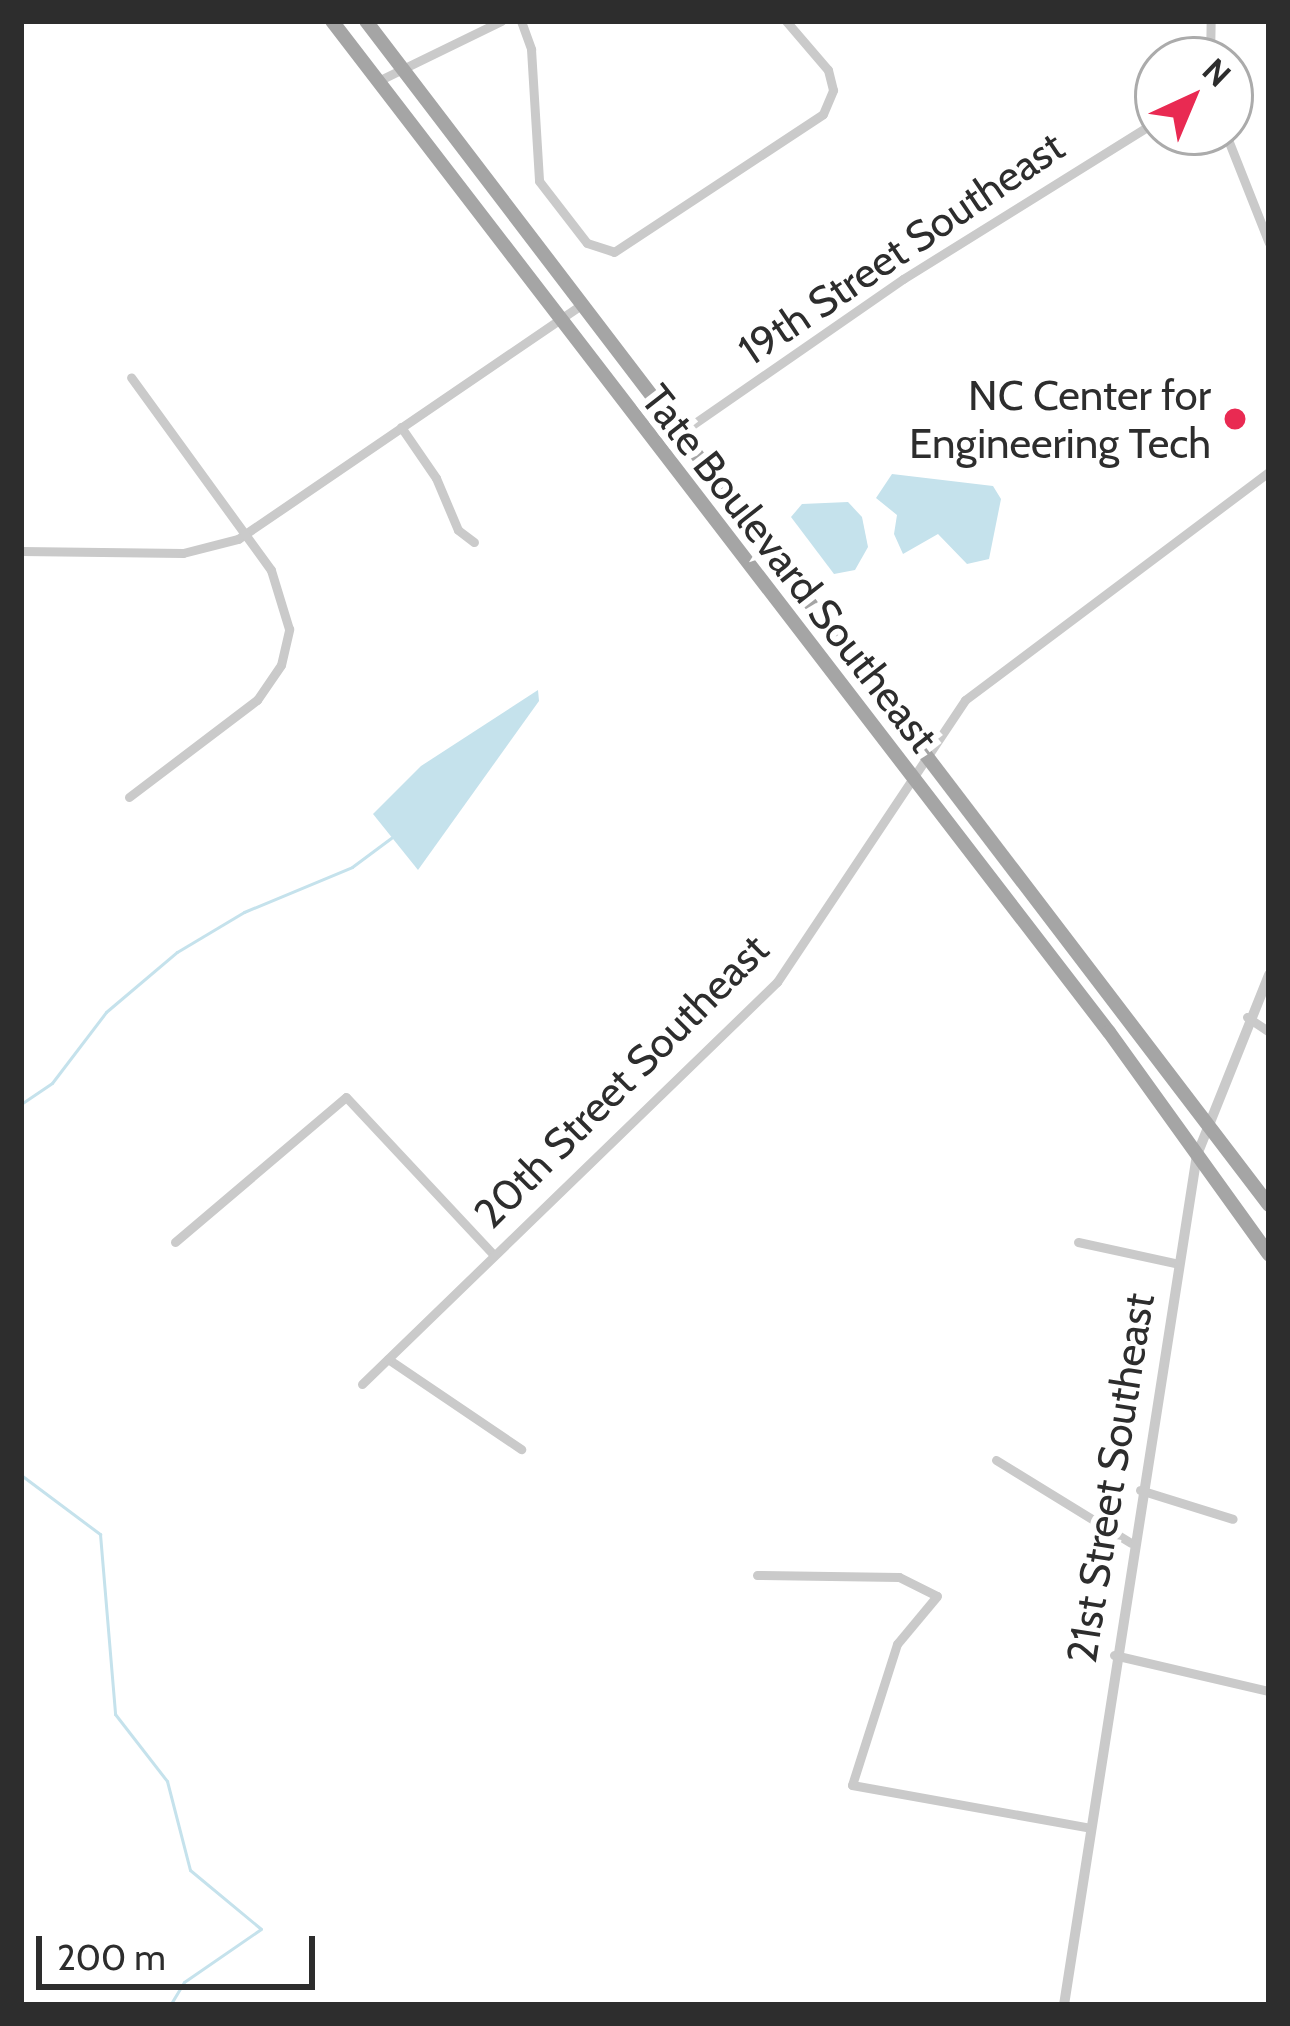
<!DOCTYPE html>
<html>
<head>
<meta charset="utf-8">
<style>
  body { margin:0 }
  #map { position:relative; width:1290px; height:2026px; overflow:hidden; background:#fff; font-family:Cabin,sans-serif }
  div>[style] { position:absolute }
  .water>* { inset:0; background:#c5e2ec }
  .stream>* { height:3px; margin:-1.5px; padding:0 1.5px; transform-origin:1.5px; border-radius:1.5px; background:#c5e2ec }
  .minor>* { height:9px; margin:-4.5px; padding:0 4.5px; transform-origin:4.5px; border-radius:4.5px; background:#cacaca }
  .tertiary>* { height:10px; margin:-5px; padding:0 5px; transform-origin:5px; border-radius:5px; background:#cacaca }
  .primary>* { height:14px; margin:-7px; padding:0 7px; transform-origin:7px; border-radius:7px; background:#a5a5a5 }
  .dots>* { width:33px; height:33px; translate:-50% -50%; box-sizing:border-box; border:6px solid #fff; border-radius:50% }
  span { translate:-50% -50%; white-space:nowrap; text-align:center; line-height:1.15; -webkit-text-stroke:12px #fff; paint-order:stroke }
  .street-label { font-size:42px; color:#2d2d2d }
  .poi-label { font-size:42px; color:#2d2d2d }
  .right { translate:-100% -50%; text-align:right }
  .frame { position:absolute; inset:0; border:24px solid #2d2d2d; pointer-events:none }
  .north { position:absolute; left:1134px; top:36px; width:120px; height:120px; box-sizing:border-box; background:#fff; border:3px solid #ababab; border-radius:50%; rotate:44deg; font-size:33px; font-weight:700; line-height:48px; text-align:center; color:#2d2d2d }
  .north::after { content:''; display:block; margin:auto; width:42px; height:54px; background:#e92a52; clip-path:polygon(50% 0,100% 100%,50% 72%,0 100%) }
  .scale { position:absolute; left:36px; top:1936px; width:279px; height:54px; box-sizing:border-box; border:6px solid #2d2d2d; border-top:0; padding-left:15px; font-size:36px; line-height:42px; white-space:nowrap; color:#2d2d2d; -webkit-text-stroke:9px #fff; paint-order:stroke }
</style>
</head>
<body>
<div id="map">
  <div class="water">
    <div style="clip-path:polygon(892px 474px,993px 486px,1001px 499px,989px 559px,967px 564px,938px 534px,903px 554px,894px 534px,897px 515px,876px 498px)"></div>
    <div style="clip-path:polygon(848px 502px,862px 517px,868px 547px,855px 570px,834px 574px,791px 517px,802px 504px)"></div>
    <div style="clip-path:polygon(538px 690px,539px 701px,418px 870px,373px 814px,421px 766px)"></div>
  </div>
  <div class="stream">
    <div style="left:21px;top:1104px;width:37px;rotate:-34deg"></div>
    <div style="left:52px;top:1083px;width:89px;rotate:-52.7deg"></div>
    <div style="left:106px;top:1012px;width:93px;rotate:-40.2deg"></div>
    <div style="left:177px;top:952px;width:78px;rotate:-30.8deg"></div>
    <div style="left:244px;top:912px;width:117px;rotate:-22.6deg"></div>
    <div style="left:352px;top:867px;width:49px;rotate:-36.6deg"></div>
    <div style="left:21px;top:1475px;width:99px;rotate:36.8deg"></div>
    <div style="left:100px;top:1534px;width:181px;rotate:85.2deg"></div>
    <div style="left:115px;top:1714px;width:85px;rotate:52.2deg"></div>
    <div style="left:167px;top:1781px;width:92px;rotate:75.5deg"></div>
    <div style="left:190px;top:1870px;width:92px;rotate:39.7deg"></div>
    <div style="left:261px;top:1929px;width:93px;rotate:145.5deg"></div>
    <div style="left:184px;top:1982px;width:27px;rotate:121deg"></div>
  </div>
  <div class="minor">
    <div style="left:521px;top:21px;width:30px;rotate:70deg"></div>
    <div style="left:531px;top:49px;width:132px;rotate:86.5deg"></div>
    <div style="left:539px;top:181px;width:78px;rotate:52.3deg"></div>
    <div style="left:587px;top:243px;width:28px;rotate:18deg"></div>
    <div style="left:614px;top:252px;width:250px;rotate:-33.4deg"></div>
    <div style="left:823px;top:114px;width:26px;rotate:-67deg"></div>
    <div style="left:833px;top:90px;width:21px;rotate:-104deg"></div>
    <div style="left:828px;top:70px;width:65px;rotate:-130.6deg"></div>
    <div style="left:1210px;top:60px;width:39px;rotate:-89deg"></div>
    <div style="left:378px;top:81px;width:137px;rotate:-26deg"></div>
    <div style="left:1225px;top:132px;width:119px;rotate:68.4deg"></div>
    <div style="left:401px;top:427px;width:62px;rotate:55.5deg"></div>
    <div style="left:436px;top:478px;width:56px;rotate:67.1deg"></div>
    <div style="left:458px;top:530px;width:20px;rotate:37deg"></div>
    <div style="left:682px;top:432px;width:269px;rotate:-34.7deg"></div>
    <div style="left:903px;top:279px;width:301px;rotate:-31.9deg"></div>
    <div style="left:21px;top:551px;width:162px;rotate:0.7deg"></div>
    <div style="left:183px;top:553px;width:57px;rotate:-14.3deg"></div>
    <div style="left:238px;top:539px;width:417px;rotate:-34.3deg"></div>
    <div style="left:129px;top:797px;width:161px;rotate:-37.2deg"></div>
    <div style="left:257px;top:700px;width:42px;rotate:-55.6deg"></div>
    <div style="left:281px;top:665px;width:37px;rotate:-77deg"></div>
    <div style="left:289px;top:629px;width:62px;rotate:-107deg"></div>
    <div style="left:271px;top:570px;width:238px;rotate:-126deg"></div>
    <div style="left:1247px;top:1017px;width:27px;rotate:34deg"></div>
    <div style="left:175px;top:1242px;width:224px;rotate:-40.3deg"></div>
    <div style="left:346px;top:1097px;width:215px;rotate:46.9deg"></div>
    <div style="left:1078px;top:1242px;width:103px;rotate:12.3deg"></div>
    <div style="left:388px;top:1359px;width:161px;rotate:34.1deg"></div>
    <div style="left:362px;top:1384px;width:578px;rotate:-44.09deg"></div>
    <div style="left:777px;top:982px;width:339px;rotate:-56.3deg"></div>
    <div style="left:965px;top:700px;width:380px;rotate:-36.9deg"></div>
    <div style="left:996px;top:1460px;width:158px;rotate:31.6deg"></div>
    <div style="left:1140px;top:1490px;width:97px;rotate:17.3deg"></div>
    <div style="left:757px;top:1575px;width:142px;rotate:0.8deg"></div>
    <div style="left:899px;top:1577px;width:42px;rotate:26.6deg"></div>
    <div style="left:937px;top:1596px;width:62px;rotate:129.8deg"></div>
    <div style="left:897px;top:1644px;width:148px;rotate:107.7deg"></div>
    <div style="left:852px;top:1785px;width:238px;rotate:10.2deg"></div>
    <div style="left:1114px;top:1655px;width:159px;rotate:13.1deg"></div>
  </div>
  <div class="tertiary">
    <div style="left:1064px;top:2005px;width:860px;rotate:-81.11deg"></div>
    <div style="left:1197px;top:1155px;width:194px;rotate:-68.2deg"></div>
  </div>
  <div class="primary">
    <div style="left:332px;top:21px;width:1275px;rotate:52.46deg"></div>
    <div style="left:1109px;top:1032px;width:274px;rotate:54.3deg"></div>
    <div style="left:366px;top:21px;width:1489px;rotate:52.67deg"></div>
  </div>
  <div class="dots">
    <div style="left:1235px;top:419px;background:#e92a52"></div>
  </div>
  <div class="street-label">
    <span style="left:901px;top:248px;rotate:-34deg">19th Street Southeast</span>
    <span style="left:790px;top:568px;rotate:52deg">Tate Boulevard Southeast</span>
    <span style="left:621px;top:1081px;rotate:-45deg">20th Street Southeast</span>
    <span style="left:1110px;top:1478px;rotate:-81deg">21st Street Southeast</span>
  </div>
  <div class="poi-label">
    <span class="right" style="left:1211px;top:419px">NC Center for<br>Engineering Tech</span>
  </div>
  <div class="frame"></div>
  <div class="north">N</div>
  <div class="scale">200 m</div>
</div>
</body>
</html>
